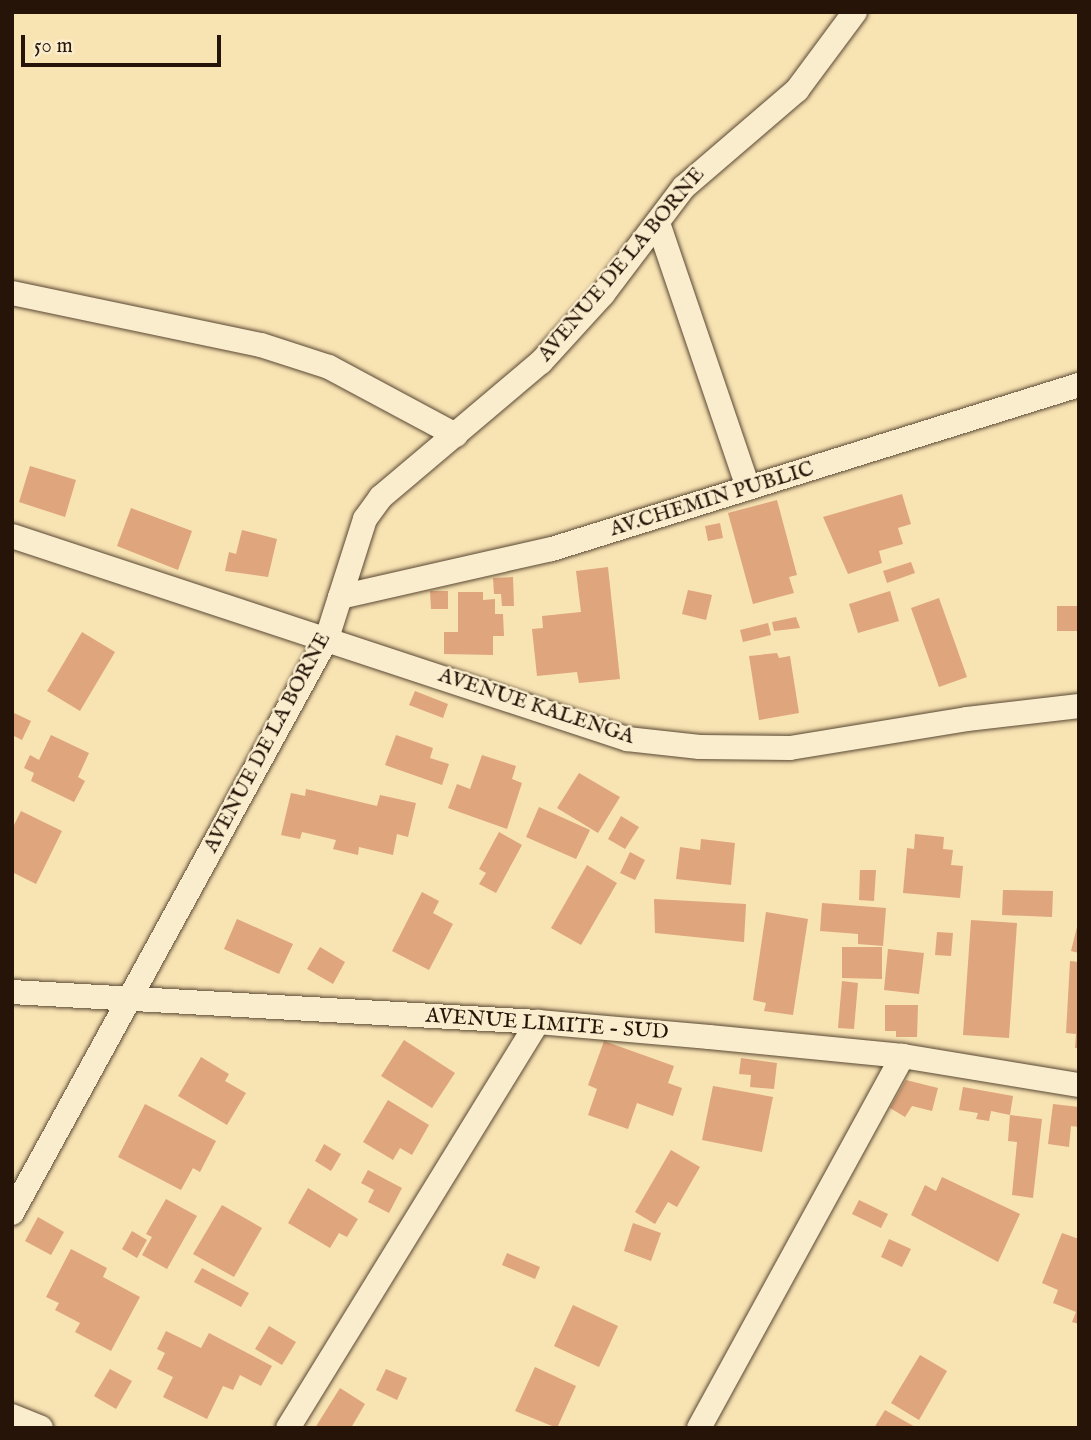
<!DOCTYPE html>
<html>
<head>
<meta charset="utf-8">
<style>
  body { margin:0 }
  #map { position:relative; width:1091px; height:1440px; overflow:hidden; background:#f8e3b3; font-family:"IM FELL English",serif }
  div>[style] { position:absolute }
  .building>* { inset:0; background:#dfa57c }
  .roads { filter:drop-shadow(0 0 2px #5a4833) drop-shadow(0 0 2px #5a4833) }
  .minor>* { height:24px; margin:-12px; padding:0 12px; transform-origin:12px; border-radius:12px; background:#faedce }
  span { translate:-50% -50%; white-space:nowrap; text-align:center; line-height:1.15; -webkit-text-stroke:5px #faedce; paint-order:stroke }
  .street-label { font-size:21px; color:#261408 }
  .frame { position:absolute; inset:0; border:14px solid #261408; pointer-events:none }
  .scale { position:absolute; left:21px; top:35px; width:200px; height:32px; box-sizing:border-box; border:4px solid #261408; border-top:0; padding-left:9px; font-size:21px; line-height:24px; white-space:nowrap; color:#261408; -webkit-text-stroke:5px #faedce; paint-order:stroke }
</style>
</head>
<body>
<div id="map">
  <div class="building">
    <div style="clip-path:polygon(30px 466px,76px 480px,65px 517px,19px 502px)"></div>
    <div style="clip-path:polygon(902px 494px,911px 524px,898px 528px,903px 544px,879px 551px,882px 563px,848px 574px,823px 517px)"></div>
    <div style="clip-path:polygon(777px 500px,797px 575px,789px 577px,794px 593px,753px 604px,728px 513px)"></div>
    <div style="clip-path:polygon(131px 508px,192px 531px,178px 570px,117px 546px)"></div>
    <div style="clip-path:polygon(720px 523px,723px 538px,708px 541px,705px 526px)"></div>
    <div style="clip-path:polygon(242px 530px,277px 539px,268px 577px,225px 571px,229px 552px,236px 554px)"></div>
    <div style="clip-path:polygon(911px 562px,915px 573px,887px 583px,883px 571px)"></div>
    <div style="clip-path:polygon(608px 567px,620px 679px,579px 683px,577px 672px,537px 676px,532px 629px,543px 628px,542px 616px,581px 612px,576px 571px)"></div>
    <div style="clip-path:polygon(513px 577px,514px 606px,502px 606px,501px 594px,494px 594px,493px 578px)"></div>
    <div style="clip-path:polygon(688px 590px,712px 595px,706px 620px,682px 614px)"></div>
    <div style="clip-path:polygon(430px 591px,448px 591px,448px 609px,431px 609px)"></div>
    <div style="clip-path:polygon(890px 591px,899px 621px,858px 633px,849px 604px)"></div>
    <div style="clip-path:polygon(458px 592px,483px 592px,483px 600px,495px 599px,495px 614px,503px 614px,504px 636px,493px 636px,493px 655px,444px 654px,444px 632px,458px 632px)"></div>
    <div style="clip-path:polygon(939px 598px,967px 677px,939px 687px,911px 608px)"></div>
    <div style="clip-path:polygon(1057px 606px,1079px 606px,1079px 631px,1057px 631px)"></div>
    <div style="clip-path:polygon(796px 617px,800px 628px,774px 631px,772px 622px)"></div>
    <div style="clip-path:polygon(768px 623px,771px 635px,743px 642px,740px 630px)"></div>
    <div style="clip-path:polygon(82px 632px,115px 652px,80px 711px,47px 691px)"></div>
    <div style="clip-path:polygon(777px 653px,779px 658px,790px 656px,799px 713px,759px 720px,749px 656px)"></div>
    <div style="clip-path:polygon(415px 691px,448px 704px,443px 718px,409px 705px)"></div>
    <div style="clip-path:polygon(12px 712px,31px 721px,22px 740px,12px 735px)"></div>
    <div style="clip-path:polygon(51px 735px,89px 753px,78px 777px,85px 781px,74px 802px,31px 781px,34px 773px,24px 768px,30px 755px,39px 760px)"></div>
    <div style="clip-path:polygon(396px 735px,433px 748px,430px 758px,449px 764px,442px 785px,385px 765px)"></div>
    <div style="clip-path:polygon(482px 755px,516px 766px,512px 779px,522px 783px,507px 829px,448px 808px,457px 784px,470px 789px)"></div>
    <div style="clip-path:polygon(579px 773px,620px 797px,598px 833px,557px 808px)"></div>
    <div style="clip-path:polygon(306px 789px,377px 806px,380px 795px,416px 803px,408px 837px,397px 834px,393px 855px,359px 847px,358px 855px,333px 849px,336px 840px,302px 832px,300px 839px,281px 835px,291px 793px,305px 796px)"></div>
    <div style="clip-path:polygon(539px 807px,590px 830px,576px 859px,526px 837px)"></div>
    <div style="clip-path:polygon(21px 811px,62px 831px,36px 884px,12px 872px,12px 829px)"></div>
    <div style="clip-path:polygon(621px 816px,639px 827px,625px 849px,608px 839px)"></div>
    <div style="clip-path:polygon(499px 832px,522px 845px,496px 893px,479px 884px,486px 873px,479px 869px)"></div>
    <div style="clip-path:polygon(915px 834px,944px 837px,943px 849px,953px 850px,951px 865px,963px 866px,960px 898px,903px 893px,907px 848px,914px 849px)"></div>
    <div style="clip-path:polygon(701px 839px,735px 843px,731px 885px,676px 879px,680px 847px,700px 850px)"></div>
    <div style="clip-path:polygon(630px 852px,645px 860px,635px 880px,620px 873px)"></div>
    <div style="clip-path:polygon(587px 865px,617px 883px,581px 945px,551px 928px)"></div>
    <div style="clip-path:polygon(860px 870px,876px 870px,874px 901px,859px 900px)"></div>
    <div style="clip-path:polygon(1003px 890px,1053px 891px,1052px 917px,1002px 915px)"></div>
    <div style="clip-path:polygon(422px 892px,439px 901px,433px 913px,453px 924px,429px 970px,392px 951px)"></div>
    <div style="clip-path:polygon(654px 899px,746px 904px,744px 942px,655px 933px)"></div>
    <div style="clip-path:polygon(822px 903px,886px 908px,883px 946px,858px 944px,858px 934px,820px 931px)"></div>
    <div style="clip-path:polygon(766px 912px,808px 919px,793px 1015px,764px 1011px,766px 1003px,753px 1000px)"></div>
    <div style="clip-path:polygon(237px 919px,293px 944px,279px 974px,224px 949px)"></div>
    <div style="clip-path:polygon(971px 920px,1017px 923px,1009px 1038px,963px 1035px)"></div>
    <div style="clip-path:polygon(1078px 923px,1079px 923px,1079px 953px,1071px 951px)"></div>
    <div style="clip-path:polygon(937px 932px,953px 933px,951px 956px,935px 955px)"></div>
    <div style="clip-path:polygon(320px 947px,345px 962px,333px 984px,307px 969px)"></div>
    <div style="clip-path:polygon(842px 947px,882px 947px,882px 979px,842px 978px)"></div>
    <div style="clip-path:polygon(888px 949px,924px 953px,919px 994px,884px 990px)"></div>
    <div style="clip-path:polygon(1070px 961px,1079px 962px,1079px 1048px,1075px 1048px,1076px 1034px,1066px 1033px)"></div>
    <div style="clip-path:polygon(842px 981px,858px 983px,854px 1029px,838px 1028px)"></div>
    <div style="clip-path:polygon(885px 1005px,918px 1005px,917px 1037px,896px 1037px,896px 1031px,885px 1031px)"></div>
    <div style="clip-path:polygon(404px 1040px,455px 1073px,432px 1108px,381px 1076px)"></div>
    <div style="clip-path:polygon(604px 1041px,674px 1066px,668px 1083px,682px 1088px,673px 1116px,637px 1103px,628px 1129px,588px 1115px,597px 1089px,588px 1085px)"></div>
    <div style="clip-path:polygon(201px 1057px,229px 1074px,225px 1081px,246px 1093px,227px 1125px,178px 1096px)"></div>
    <div style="clip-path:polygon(741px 1058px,777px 1063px,774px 1089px,750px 1087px,751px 1075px,739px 1074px)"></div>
    <div style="clip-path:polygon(906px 1080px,938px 1088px,932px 1111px,912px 1106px,905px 1117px,890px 1108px)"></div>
    <div style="clip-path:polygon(713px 1086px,773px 1097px,762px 1152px,702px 1140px)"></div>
    <div style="clip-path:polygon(963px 1087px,1013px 1096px,1010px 1115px,991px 1111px,989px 1121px,976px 1119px,978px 1113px,959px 1110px)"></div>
    <div style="clip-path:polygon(388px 1100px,429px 1125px,412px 1155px,400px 1148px,393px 1160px,363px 1142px)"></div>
    <div style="clip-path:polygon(145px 1104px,216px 1141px,200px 1172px,193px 1168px,181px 1190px,118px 1157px)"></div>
    <div style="clip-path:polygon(1053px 1104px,1079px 1107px,1079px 1127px,1071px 1126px,1069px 1147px,1048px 1144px)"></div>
    <div style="clip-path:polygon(1010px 1115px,1042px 1119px,1033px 1198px,1012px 1195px,1017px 1142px,1008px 1141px)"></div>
    <div style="clip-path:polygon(324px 1144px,341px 1154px,331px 1171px,315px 1161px)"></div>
    <div style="clip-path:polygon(671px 1150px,700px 1167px,677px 1207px,668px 1202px,655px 1224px,635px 1212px)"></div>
    <div style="clip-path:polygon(368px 1170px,402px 1188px,389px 1213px,368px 1202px,374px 1190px,361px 1183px)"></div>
    <div style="clip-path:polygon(942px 1177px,1020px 1214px,998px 1262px,911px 1215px,925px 1185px,936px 1191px)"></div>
    <div style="clip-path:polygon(308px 1188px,358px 1219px,347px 1237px,339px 1233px,330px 1248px,288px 1223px)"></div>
    <div style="clip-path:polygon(166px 1199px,197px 1216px,167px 1269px,142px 1255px,152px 1237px,146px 1234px)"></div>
    <div style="clip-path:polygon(859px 1200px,888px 1214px,881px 1228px,852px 1214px)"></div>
    <div style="clip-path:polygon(222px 1205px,262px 1228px,234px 1277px,193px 1254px)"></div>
    <div style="clip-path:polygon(38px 1217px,64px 1232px,51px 1255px,25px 1241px)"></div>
    <div style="clip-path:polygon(633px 1223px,661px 1233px,651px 1261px,624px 1251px)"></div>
    <div style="clip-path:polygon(132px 1231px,147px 1240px,137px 1258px,122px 1249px)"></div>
    <div style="clip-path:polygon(1062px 1233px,1079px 1239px,1079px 1324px,1072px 1322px,1076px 1312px,1053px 1303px,1058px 1290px,1042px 1283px)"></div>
    <div style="clip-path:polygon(889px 1239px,911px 1249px,902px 1267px,881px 1257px)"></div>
    <div style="clip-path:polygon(71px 1249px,107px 1268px,103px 1277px,140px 1297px,111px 1351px,75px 1332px,80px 1323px,55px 1310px,59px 1303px,46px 1297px)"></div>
    <div style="clip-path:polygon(507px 1253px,540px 1267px,535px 1279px,502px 1265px)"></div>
    <div style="clip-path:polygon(202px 1268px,249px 1293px,241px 1307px,194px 1282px)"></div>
    <div style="clip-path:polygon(573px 1305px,618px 1326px,599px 1367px,554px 1346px)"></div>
    <div style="clip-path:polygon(269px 1326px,296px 1342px,282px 1365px,255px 1349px)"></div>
    <div style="clip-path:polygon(166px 1331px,201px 1348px,209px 1333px,272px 1366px,261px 1386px,240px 1375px,233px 1390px,223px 1386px,207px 1419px,163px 1397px,173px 1377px,157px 1369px,165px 1353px,157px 1349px)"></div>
    <div style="clip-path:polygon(920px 1355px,947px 1371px,919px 1420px,891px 1403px)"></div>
    <div style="clip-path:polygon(535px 1367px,576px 1386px,557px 1428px,515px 1411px)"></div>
    <div style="clip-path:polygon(110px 1369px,132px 1381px,116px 1409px,94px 1396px)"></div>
    <div style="clip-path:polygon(386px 1369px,407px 1378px,397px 1400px,376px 1390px)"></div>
    <div style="clip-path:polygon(340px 1388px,365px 1404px,351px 1428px,315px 1428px)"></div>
    <div style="clip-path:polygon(885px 1410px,917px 1428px,874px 1428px)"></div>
  </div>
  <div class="roads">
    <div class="minor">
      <div style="left:658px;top:223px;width:280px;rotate:71.2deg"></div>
      <div style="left:12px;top:293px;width:254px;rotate:11.8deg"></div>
      <div style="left:261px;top:345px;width:71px;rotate:17.9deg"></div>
      <div style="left:329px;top:367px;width:144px;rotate:28.2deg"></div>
      <div style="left:12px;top:536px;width:648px;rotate:18.27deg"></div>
      <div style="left:627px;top:739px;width:73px;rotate:6.3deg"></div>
      <div style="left:700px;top:747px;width:90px;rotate:0.6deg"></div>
      <div style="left:790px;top:748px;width:179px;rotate:-9.3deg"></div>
      <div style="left:967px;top:719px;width:113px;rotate:-6.6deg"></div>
      <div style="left:340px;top:597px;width:217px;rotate:-12.8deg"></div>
      <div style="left:552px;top:549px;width:552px;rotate:-17.29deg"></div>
      <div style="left:12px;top:992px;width:527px;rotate:3.26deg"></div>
      <div style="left:538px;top:1022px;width:172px;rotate:5deg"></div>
      <div style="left:709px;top:1037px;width:195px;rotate:5.6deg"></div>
      <div style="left:903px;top:1056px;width:178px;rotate:9.4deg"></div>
      <div style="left:12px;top:1213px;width:656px;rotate:-61.28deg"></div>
      <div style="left:327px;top:638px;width:125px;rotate:-72.3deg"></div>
      <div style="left:365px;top:519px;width:27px;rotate:-54deg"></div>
      <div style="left:381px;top:497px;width:209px;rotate:-40.2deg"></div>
      <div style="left:541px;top:362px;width:92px;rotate:-47.6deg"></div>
      <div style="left:603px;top:294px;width:134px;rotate:-52.9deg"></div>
      <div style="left:684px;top:187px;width:149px;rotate:-40.6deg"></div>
      <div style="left:797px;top:90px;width:97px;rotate:-53.4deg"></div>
      <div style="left:12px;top:1416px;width:31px;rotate:22deg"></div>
      <div style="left:288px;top:1428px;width:477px;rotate:-58.4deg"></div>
      <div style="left:699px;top:1428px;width:424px;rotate:-61.3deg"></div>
    </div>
  </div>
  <div class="street-label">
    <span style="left:622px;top:265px;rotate:-50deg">AVENUE DE LA BORNE</span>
    <span style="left:712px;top:500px;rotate:-17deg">AV.CHEMIN PUBLIC</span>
    <span style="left:536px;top:707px;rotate:18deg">AVENUE KALENGA</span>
    <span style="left:268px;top:743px;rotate:-62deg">AVENUE DE LA BORNE</span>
    <span style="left:547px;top:1025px;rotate:4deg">AVENUE LIMITE - SUD</span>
  </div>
  <div class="frame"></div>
  <div class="scale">50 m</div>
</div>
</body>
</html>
